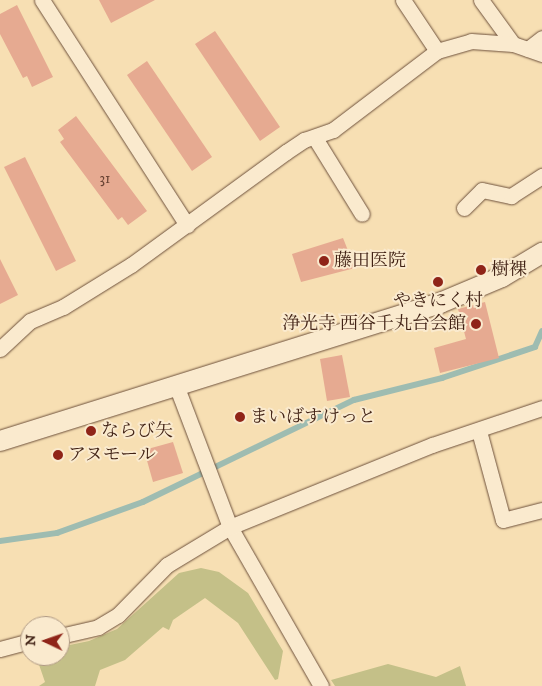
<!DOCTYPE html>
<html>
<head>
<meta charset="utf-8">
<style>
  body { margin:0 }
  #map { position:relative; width:542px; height:686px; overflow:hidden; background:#f7dfb3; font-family:"IM FELL DW Pica","Noto Serif JP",serif }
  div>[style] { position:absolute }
  .green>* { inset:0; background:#c4c088 }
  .stream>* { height:5.5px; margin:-2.75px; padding:0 2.75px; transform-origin:2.75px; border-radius:2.75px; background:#9ebcb1 }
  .building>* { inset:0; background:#e6aa91 }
  .roads { filter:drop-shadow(0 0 1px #6e513c) drop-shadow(0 0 1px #6e513c) }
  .minor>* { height:15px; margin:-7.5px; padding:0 7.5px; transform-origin:7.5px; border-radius:7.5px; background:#faeace }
  .tertiary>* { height:20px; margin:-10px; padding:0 10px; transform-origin:10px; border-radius:10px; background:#faeace }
  .dots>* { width:14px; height:14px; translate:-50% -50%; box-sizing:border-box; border:2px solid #faeace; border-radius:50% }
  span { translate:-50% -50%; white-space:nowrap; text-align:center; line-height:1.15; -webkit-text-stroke:4px #faeace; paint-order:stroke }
  .number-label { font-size:15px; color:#6a4434 }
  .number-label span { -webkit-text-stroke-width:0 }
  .poi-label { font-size:18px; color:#412215 }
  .left { translate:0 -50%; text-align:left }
  .right { translate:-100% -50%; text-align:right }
  .north { position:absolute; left:20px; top:616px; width:50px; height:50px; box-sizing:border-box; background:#faeace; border:1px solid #b09a84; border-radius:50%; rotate:273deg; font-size:14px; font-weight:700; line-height:20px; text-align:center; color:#412215 }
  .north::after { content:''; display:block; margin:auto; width:18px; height:22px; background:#8f2418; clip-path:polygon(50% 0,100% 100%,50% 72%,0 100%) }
</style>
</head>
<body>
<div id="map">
  <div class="green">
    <div style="clip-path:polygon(201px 568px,219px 572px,248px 593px,283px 651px,278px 679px,275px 680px,238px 623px,205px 598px,173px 620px,169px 630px,163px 627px,125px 660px,100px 670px,95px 686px,39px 686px,45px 682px,36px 656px,60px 656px,60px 647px,89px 641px,117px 629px,179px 573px)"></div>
    <div style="clip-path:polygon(388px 664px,436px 677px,460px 666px,466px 686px,335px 686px,331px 680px)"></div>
  </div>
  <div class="stream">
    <div style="left:0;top:541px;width:58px;rotate:-8deg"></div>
    <div style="left:57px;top:533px;width:91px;rotate:-19.8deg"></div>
    <div style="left:143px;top:502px;width:234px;rotate:-25.8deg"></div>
    <div style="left:354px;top:400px;width:91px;rotate:-14deg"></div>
    <div style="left:442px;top:378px;width:98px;rotate:-18.4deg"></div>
    <div style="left:535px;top:347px;width:17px;rotate:-66deg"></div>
  </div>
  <div class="building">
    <div style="clip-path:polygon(99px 0,155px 0,111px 23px)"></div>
    <div style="clip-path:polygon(17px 5px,53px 77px,32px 87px,27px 76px,23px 78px,0 34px,0 14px)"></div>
    <div style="clip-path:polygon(215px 31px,280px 127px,260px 141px,195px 44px)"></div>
    <div style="clip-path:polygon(147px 61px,212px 157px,192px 171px,127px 75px)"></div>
    <div style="clip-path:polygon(76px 116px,147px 211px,128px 225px,122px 217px,118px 220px,60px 142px,64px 139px,58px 130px)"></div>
    <div style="clip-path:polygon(25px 157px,76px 261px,56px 271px,4px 167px)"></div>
    <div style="clip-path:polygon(343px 238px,355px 268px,301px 282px,292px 254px)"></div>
    <div style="clip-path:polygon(0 259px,18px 295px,0 304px)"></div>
    <div style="clip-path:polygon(485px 302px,499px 358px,440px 373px,434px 348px,466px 339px,458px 309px)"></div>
    <div style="clip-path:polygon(342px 355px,350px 397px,327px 401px,320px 359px)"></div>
    <div style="clip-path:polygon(173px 442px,183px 473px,153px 482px,144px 450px)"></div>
  </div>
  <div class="roads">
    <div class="minor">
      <div style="left:42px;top:0;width:268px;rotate:57.2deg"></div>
      <div style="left:403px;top:0;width:61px;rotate:56.3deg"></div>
      <div style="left:481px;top:0;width:54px;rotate:54deg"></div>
      <div style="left:528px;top:49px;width:18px;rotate:-38deg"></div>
      <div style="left:315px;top:138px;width:89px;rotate:58.3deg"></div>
      <div style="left:464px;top:208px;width:25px;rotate:-45deg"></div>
      <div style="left:482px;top:190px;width:30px;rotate:12deg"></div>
      <div style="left:511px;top:196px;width:37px;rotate:-33deg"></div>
      <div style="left:0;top:349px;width:41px;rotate:-43deg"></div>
      <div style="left:30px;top:321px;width:36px;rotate:-23deg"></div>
      <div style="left:63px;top:307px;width:80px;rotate:-31.7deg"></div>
      <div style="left:131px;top:265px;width:192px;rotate:-36.1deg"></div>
      <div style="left:286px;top:152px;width:22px;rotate:-34deg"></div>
      <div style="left:304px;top:140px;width:31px;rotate:-19deg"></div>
      <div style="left:333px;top:130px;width:131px;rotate:-37.2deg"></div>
      <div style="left:437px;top:51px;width:35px;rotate:-16deg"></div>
      <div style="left:471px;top:41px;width:42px;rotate:4.1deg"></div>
      <div style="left:513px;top:44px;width:31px;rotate:19deg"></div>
      <div style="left:176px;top:385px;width:152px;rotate:69.2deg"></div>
      <div style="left:230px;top:527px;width:183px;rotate:60.2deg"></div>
      <div style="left:479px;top:431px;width:92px;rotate:74.9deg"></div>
      <div style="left:503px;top:520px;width:40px;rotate:-14.4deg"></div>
      <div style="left:60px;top:636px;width:39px;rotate:-13deg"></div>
      <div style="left:98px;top:627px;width:23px;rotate:-31deg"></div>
      <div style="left:118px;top:615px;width:70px;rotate:-45.6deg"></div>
      <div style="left:167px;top:565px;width:74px;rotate:-31.1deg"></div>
      <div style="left:230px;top:527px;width:218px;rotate:-22.1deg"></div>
      <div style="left:432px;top:445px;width:116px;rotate:-18.6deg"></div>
      <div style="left:0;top:649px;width:31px;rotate:-15deg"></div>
    </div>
    <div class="tertiary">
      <div style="left:0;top:441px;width:461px;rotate:-17.4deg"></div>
      <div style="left:440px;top:303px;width:67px;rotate:-22.8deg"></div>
      <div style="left:502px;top:277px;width:47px;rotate:-31deg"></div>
    </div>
  </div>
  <div class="dots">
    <div style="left:324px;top:261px;background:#8f2418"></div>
    <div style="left:481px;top:270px;background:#8f2418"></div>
    <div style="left:438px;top:282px;background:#8f2418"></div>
    <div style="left:476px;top:324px;background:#8f2418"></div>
    <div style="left:240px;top:417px;background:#8f2418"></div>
    <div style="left:91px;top:431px;background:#8f2418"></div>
    <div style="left:58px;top:455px;background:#8f2418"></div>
  </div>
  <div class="number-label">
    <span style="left:105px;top:179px">31</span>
  </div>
  <div class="poi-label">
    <span class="left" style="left:334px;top:261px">藤田医院</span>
    <span class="left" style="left:491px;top:270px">樹裸</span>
    <span style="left:438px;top:301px">やきにく村</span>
    <span class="right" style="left:466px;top:324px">浄光寺 西谷千丸台会館</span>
    <span class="left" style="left:250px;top:417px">まいばすけっと</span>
    <span class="left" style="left:101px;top:431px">ならび矢</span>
    <span class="left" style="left:68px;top:455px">アヌモール</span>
  </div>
  <div class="north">N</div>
</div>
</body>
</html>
